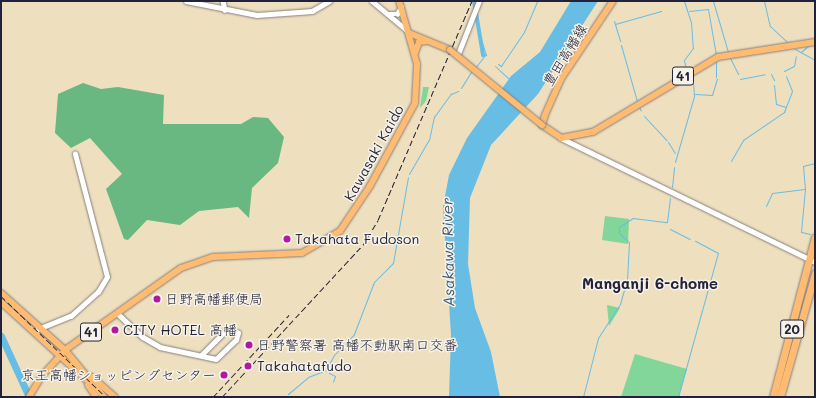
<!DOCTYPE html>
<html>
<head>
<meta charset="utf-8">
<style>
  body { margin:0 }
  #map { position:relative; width:816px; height:398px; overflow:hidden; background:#eedfbf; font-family:Mali,"Klee One",sans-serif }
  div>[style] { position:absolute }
  .green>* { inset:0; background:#82d699 }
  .forest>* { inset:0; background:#69b781 }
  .water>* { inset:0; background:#68bde5 }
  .stream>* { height:1px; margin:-0.5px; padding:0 0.5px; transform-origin:0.5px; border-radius:0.5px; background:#68bde5 }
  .canal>* { height:4px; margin:-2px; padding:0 2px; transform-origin:2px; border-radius:2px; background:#68bde5 }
  .river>* { height:7px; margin:-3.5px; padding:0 3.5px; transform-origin:3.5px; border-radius:3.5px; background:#68bde5 }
  .roads { filter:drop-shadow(0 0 1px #88807d) drop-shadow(0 0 1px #88807d) }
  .minor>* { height:4.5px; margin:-2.25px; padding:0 2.25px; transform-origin:2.25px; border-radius:2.25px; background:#fff }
  .major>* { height:6px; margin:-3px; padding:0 3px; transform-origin:3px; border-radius:3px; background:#febb71 }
  .highway>* { height:7px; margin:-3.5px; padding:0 3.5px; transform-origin:3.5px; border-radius:3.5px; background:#febb71 }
  .rail>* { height:1px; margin-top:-0.5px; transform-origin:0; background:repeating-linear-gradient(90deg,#22223b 0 6px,transparent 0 9px) }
  .bridges { filter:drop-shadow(0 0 1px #88807d) drop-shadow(0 0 1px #88807d) }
  .major-bridge>* { height:6px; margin:-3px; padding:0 3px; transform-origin:3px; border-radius:3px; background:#febb71 }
  .dots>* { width:11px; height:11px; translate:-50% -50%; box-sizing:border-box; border:2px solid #f7f3e8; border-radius:50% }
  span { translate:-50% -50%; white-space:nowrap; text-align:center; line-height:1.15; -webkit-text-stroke:3px #f7f3e8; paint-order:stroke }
  .shield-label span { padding:1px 3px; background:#f7f3e8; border:1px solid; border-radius:3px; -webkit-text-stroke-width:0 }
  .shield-label { font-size:13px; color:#22223b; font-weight:700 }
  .street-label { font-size:14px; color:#22223b }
  .poi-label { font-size:14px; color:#22223b }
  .left { translate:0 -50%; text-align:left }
  .right { translate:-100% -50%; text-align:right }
  .water-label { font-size:15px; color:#3a5876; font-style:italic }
  .neighbourhood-label { font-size:15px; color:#22223b; font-weight:700 }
  .frame { position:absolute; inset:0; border:2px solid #22223b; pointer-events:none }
</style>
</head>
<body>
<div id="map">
  <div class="green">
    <div style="clip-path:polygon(423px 87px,429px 87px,426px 101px,420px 108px)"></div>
    <div style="clip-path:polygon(605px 216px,629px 219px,628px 244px,602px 240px)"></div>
    <div style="clip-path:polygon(607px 305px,620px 308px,609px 326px)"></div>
    <div style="clip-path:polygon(635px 354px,687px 369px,679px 397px,621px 397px)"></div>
  </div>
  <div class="forest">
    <div style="clip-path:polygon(83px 83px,101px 89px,118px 87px,164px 95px,163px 124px,241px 124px,253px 117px,268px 118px,284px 137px,278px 163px,252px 188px,249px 218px,238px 207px,199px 211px,180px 225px,147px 220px,128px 240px,124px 239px,106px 189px,122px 174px,90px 138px,71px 148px,55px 133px,58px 94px)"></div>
  </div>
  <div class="water">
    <div style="clip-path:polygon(571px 1px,598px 1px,538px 94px,491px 145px,470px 198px,468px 264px,475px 308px,491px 352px,500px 397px,449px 397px,451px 335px,443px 207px,449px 175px,467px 138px,511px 76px,540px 52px)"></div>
  </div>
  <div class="stream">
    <div style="left:684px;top:1px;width:22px;rotate:72deg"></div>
    <div style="left:691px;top:22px;width:26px;rotate:86deg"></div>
    <div style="left:693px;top:48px;width:15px;rotate:127deg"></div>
    <div style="left:684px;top:60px;width:10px;rotate:79deg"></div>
    <div style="left:713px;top:1px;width:53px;rotate:73.6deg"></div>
    <div style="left:764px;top:1px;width:26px;rotate:77deg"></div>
    <div style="left:770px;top:26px;width:25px;rotate:43deg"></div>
    <div style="left:689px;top:11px;width:19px;rotate:-6deg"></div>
    <div style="left:708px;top:9px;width:47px;rotate:80.1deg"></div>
    <div style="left:614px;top:21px;width:21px;rotate:73deg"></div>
    <div style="left:615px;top:24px;width:48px;rotate:-15.8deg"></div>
    <div style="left:481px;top:39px;width:17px;rotate:73deg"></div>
    <div style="left:621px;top:45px;width:58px;rotate:74.1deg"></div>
    <div style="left:795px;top:49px;width:23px;rotate:29deg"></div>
    <div style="left:801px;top:52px;width:11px;rotate:-41deg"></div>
    <div style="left:730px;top:58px;width:18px;rotate:63deg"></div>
    <div style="left:716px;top:62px;width:15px;rotate:90deg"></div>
    <div style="left:498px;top:64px;width:4px;rotate:34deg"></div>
    <div style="left:501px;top:66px;width:41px;rotate:-55.9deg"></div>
    <div style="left:524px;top:32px;width:34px;rotate:-67deg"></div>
    <div style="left:495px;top:66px;width:19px;rotate:43deg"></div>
    <div style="left:475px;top:68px;width:18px;rotate:-52deg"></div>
    <div style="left:784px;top:71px;width:11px;rotate:-27deg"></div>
    <div style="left:794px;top:66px;width:10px;rotate:-79deg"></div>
    <div style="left:771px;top:74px;width:7px;rotate:63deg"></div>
    <div style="left:740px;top:79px;width:25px;rotate:-11deg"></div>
    <div style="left:774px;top:85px;width:19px;rotate:84deg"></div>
    <div style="left:776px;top:104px;width:10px;rotate:17deg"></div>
    <div style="left:461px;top:88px;width:19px;rotate:-58deg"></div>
    <div style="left:695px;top:94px;width:17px;rotate:3deg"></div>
    <div style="left:712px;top:95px;width:17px;rotate:-73deg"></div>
    <div style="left:639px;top:107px;width:4px;rotate:63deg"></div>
    <div style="left:644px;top:116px;width:33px;rotate:47deg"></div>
    <div style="left:668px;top:142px;width:13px;rotate:58deg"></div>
    <div style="left:731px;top:161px;width:24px;rotate:-60deg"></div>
    <div style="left:743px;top:140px;width:50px;rotate:-34.3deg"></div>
    <div style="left:784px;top:112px;width:22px;rotate:-69deg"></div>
    <div style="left:792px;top:91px;width:16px;rotate:-112deg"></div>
    <div style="left:675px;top:162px;width:69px;rotate:-73.9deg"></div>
    <div style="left:694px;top:96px;width:15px;rotate:-94deg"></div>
    <div style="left:409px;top:174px;width:39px;rotate:-60deg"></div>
    <div style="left:429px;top:140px;width:24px;rotate:-78deg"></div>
    <div style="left:434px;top:117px;width:29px;rotate:-54deg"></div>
    <div style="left:451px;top:94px;width:8px;rotate:-23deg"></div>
    <div style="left:672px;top:187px;width:20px;rotate:-84deg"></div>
    <div style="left:766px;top:206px;width:14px;rotate:-65deg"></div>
    <div style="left:772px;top:193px;width:33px;rotate:-7deg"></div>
    <div style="left:670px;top:229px;width:22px;rotate:27deg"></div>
    <div style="left:810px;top:234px;width:9px;rotate:-167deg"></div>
    <div style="left:801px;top:232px;width:43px;rotate:-84.7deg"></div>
    <div style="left:805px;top:189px;width:23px;rotate:-95deg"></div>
    <div style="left:803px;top:166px;width:12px;rotate:-14deg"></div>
    <div style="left:329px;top:367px;width:6px;rotate:90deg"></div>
    <div style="left:329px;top:373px;width:7px;rotate:27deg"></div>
    <div style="left:335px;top:376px;width:6px;rotate:108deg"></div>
    <div style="left:288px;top:394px;width:26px;rotate:-40deg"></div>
    <div style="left:308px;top:377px;width:19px;rotate:-21deg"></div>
    <div style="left:326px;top:370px;width:17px;rotate:-62deg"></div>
    <div style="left:334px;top:355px;width:29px;rotate:-46deg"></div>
    <div style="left:354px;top:334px;width:56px;rotate:-69deg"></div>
    <div style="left:374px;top:282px;width:27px;rotate:-45deg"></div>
    <div style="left:393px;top:263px;width:87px;rotate:-80.1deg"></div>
    <div style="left:583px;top:397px;width:61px;rotate:-75.7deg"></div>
    <div style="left:598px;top:338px;width:40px;rotate:-57.1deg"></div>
    <div style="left:620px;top:304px;width:25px;rotate:-74deg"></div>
    <div style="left:627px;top:280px;width:38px;rotate:-87deg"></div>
    <div style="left:629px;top:242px;width:13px;rotate:-138deg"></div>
    <div style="left:619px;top:233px;width:6px;rotate:-90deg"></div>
    <div style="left:619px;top:227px;width:17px;rotate:-33deg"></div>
    <div style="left:633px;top:218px;width:34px;rotate:7deg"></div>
    <div style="left:667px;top:222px;width:24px;rotate:-83deg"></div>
    <div style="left:678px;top:397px;width:149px;rotate:-74.5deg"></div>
    <div style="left:718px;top:253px;width:26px;rotate:-152deg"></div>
  </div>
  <div class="canal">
    <div style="left:474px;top:1px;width:55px;rotate:80.5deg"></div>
  </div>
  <div class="river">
    <div style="left:1px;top:336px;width:67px;rotate:65.3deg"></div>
  </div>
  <div class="roads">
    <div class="minor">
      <div style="left:186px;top:1px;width:72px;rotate:11.2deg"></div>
      <div style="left:257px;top:15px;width:55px;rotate:-4.2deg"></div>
      <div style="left:312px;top:11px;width:20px;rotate:-30deg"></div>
      <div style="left:223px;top:1px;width:9px;rotate:77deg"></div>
      <div style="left:372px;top:1px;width:47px;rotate:39.8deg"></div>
      <div style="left:388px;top:14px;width:9px"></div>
      <div style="left:397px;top:14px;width:8px;rotate:-60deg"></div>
      <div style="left:458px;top:54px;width:57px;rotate:-68.4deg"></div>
      <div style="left:561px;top:138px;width:283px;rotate:26deg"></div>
      <div style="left:117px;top:313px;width:35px;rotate:43deg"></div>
      <div style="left:143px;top:337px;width:20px;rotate:30deg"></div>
      <div style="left:160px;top:347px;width:57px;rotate:12.1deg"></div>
      <div style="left:216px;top:359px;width:28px;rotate:-44deg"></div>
      <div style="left:236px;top:340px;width:7px;rotate:-74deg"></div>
      <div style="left:238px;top:333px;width:11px;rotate:-165deg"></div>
      <div style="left:227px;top:330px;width:35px;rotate:135deg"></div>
      <div style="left:38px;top:329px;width:35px;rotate:-22deg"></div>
      <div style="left:71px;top:316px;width:36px;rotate:-42deg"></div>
      <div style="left:98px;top:292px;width:17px;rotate:-59deg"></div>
      <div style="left:107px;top:277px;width:127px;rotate:-104.6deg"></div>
    </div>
    <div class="major">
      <div style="left:613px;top:1px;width:94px;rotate:123.7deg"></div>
      <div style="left:561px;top:79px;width:39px;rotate:114deg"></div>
      <div style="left:545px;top:115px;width:10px;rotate:107deg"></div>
      <div style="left:542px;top:125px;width:23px;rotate:34deg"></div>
      <div style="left:561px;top:138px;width:33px;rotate:-11deg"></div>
      <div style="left:593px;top:132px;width:146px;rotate:-31deg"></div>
      <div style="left:718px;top:57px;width:98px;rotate:-8.8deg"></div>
      <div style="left:409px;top:33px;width:44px;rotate:22.5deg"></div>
      <div style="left:415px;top:53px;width:12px;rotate:-70deg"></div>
      <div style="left:419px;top:42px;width:8px;rotate:-7deg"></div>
      <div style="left:1px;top:293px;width:86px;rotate:41.7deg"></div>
      <div style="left:65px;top:350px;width:61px;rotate:50.3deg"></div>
      <div style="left:1px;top:302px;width:126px;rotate:42.4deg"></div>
      <div style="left:92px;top:377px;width:30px;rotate:41deg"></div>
      <div style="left:88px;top:385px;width:14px;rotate:56deg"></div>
      <div style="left:29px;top:397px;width:23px;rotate:-59deg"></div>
      <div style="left:41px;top:377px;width:36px;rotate:-48deg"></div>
      <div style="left:65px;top:350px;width:142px;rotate:-35.3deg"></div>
      <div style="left:181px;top:268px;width:34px;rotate:-19deg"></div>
      <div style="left:213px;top:257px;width:89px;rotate:-2.6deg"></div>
      <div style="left:302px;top:253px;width:44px;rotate:-30.1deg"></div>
      <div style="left:340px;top:231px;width:54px;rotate:-56.3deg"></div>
      <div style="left:370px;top:186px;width:94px;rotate:-61.5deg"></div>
      <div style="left:415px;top:103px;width:39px;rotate:-87deg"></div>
      <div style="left:417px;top:64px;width:66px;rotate:-105.9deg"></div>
    </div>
    <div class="highway">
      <div style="left:773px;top:397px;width:165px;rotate:-75.3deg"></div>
      <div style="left:780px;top:397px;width:129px;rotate:-74.2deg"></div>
    </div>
  </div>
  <div class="rail">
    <div style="left:1px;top:296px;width:146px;rotate:43.9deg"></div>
    <div style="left:213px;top:397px;width:112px;rotate:-47.2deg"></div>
    <div style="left:222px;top:397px;width:207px;rotate:-47.2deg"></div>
    <div style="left:363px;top:245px;width:29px;rotate:-59deg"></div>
    <div style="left:378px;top:220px;width:238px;rotate:-66.8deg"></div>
  </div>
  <div class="bridges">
    <div class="major-bridge">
      <div style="left:450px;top:50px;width:119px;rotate:39.2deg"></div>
    </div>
  </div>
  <div class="dots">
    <div style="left:287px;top:239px;background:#b5179e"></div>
    <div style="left:157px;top:299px;background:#b5179e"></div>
    <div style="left:115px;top:330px;background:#b5179e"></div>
    <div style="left:249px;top:345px;background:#b5179e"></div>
    <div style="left:248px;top:366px;background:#b5179e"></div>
    <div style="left:224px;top:375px;background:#b5179e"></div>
  </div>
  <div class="shield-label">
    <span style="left:683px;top:76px">41</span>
    <span style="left:792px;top:329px">20</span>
    <span style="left:91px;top:332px">41</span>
  </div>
  <div class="street-label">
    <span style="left:565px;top:55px;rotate:-58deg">豊田高幡線</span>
    <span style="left:374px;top:153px;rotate:-61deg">Kawasaki Kaido</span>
  </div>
  <div class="poi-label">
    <span class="left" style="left:295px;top:239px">Takahata Fudoson</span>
    <span class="left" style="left:165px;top:299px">日野高幡郵便局</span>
    <span class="left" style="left:123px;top:330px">CITY HOTEL 高幡</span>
    <span class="left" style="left:257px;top:345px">日野警察署 高幡不動駅南口交番</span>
    <span class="left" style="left:257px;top:366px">Takahatafudo</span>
    <span class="right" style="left:216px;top:375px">京王高幡ショッピングセンター</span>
  </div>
  <div class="water-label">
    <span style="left:448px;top:252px;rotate:-91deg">Asakawa River</span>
  </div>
  <div class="neighbourhood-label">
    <span style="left:650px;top:284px">Manganji 6-chome</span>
  </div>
  <div class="frame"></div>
</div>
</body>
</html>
